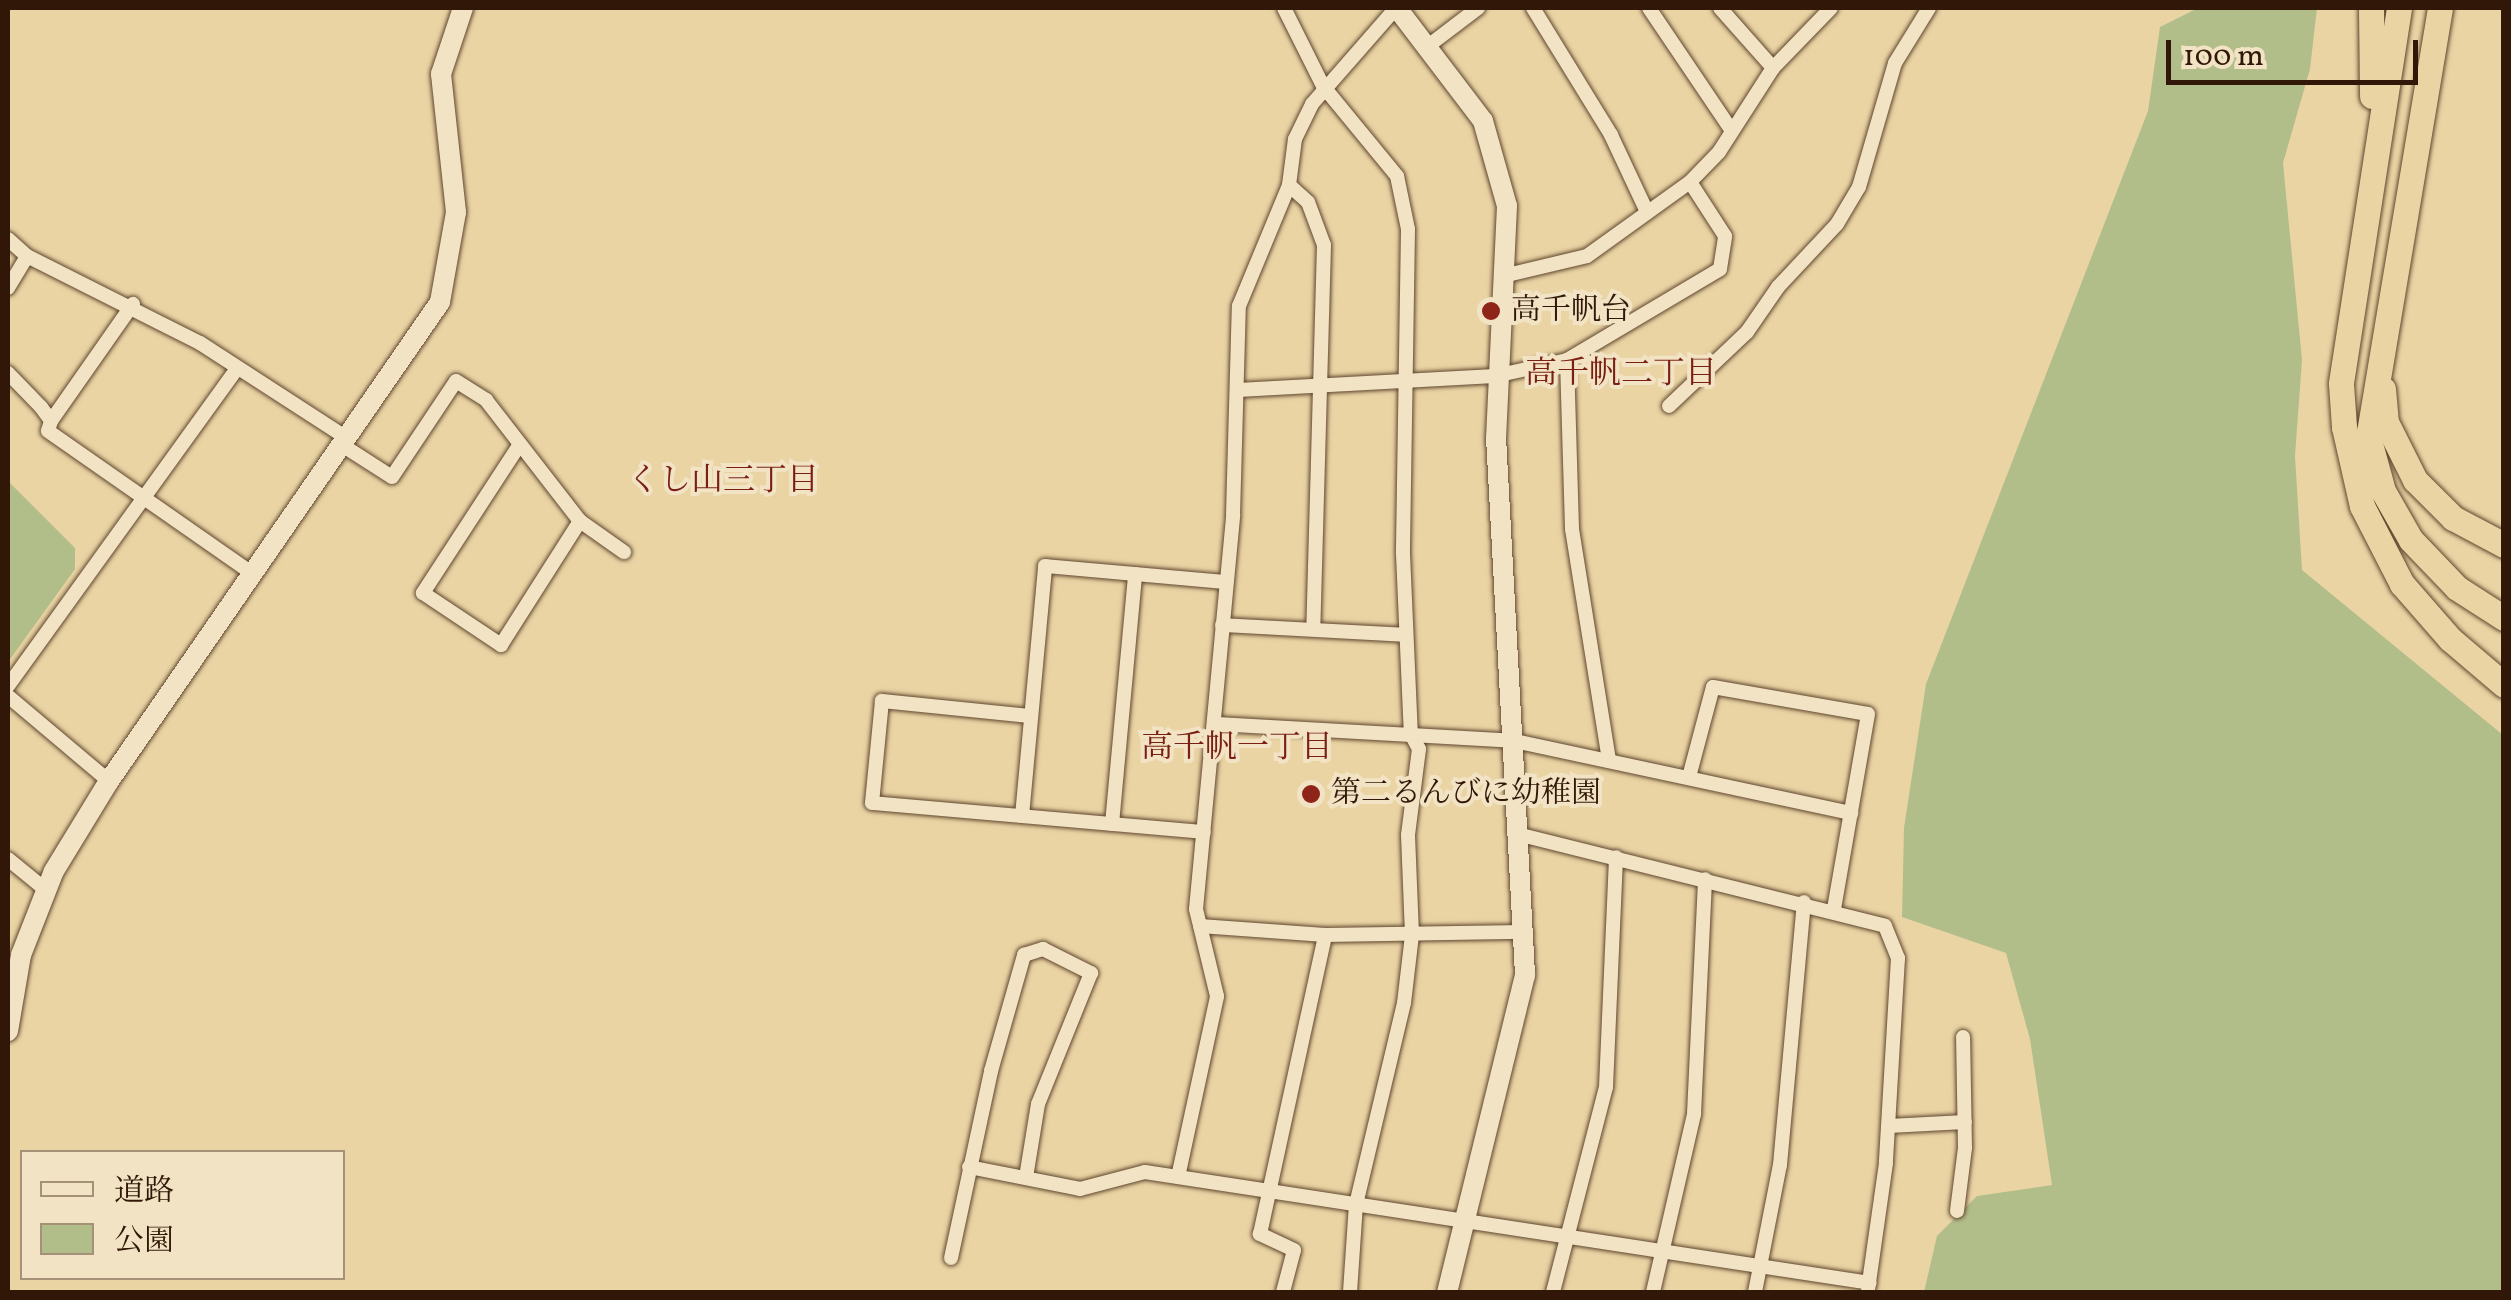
<!DOCTYPE html>
<html>
<head>
<meta charset="utf-8">
<style>
  body { margin:0 }
  #map { position:relative; width:2511px; height:1300px; overflow:hidden; background:#ead4a4; font-family:Vollkorn,"Noto Serif JP",serif }
  div>[style] { position:absolute }
  .green>* { inset:0; background:#b2be8a }
  .roads { filter:drop-shadow(0 0 2px #5f462e) drop-shadow(0 0 2px #5f462e) }
  .street>* { height:14px; margin:-7px; padding:0 7px; transform-origin:7px; border-radius:7px; background:#f1e3c4 }
  .secondary>* { height:20px; margin:-10px; padding:0 10px; transform-origin:10px; border-radius:10px; background:#f1e3c4 }
  .highway>* { height:25px; margin:-12.5px; padding:0 12.5px; transform-origin:12.5px; border-radius:12.5px; background:#ead4a4 }
  .dots>* { width:28px; height:28px; translate:-50% -50%; box-sizing:border-box; border:5px solid #f1e3c4; border-radius:50% }
  span { translate:-50% -50%; white-space:nowrap; text-align:center; line-height:1.15; -webkit-text-stroke:8px #f1e3c4; paint-order:stroke }
  .poi-label { font-size:30px; color:#311707 }
  .left { translate:0 -50%; text-align:left }
  .neighbourhood-label { font-size:32px; color:#7a1f14 }
  .frame { position:absolute; inset:0; border:10px solid #311707; pointer-events:none }
  .legend { position:absolute; left:20px; top:1150px; width:325px; height:130px; box-sizing:border-box; background:#f1e3c4; border:2px solid #a49178; margin:0; padding:12px 18px; list-style:none; font-size:30px; color:#311707 }
  .legend li { display:flex; align-items:center; gap:20px; height:50px }
  .legend b { width:50px; border:2px solid #a49178 }
  .scale { position:absolute; left:2166px; top:40px; width:252px; height:45px; box-sizing:border-box; border:5px solid #311707; border-top:0; padding-left:12px; font-size:30px; line-height:35px; white-space:nowrap; color:#311707; -webkit-text-stroke:8px #f1e3c4; paint-order:stroke }
</style>
</head>
<body>
<div id="map">
  <div class="green">
    <div style="clip-path:polygon(2198px 8px,2317px 8px,2310px 69px,2283px 163px,2302px 360px,2295px 456px,2302px 570px,2503px 735px,2503px 1292px,1924px 1292px,1937px 1236px,1977px 1196px,2052px 1185px,2030px 1039px,2006px 953px,1902px 917px,1904px 828px,1926px 684px,2148px 111px,2160px 27px)"></div>
    <div style="clip-path:polygon(8px 481px,75px 548px,75px 569px,8px 662px)"></div>
  </div>
  <div class="roads">
    <div class="street">
      <div style="left:1284px;top:8px;width:87px;rotate:63.4deg"></div>
      <div style="left:1323px;top:86px;width:117px;rotate:50.6deg"></div>
      <div style="left:1397px;top:176px;width:54px;rotate:78.3deg"></div>
      <div style="left:1408px;top:229px;width:325px;rotate:90.9deg"></div>
      <div style="left:1403px;top:554px;width:180px;rotate:87.5deg"></div>
      <div style="left:1411px;top:734px;width:17px;rotate:62deg"></div>
      <div style="left:1419px;top:749px;width:87px;rotate:97.3deg"></div>
      <div style="left:1408px;top:835px;width:100px;rotate:87.7deg"></div>
      <div style="left:1412px;top:935px;width:68px;rotate:96.7deg"></div>
      <div style="left:1404px;top:1003px;width:207px;rotate:103.4deg"></div>
      <div style="left:1356px;top:1204px;width:88px;rotate:93.9deg"></div>
      <div style="left:1533px;top:8px;width:149px;rotate:58.4deg"></div>
      <div style="left:1611px;top:135px;width:85px;rotate:64.9deg"></div>
      <div style="left:1649px;top:8px;width:148px;rotate:56deg"></div>
      <div style="left:1720px;top:8px;width:80px;rotate:48.5deg"></div>
      <div style="left:1428px;top:46px;width:63px;rotate:-37.2deg"></div>
      <div style="left:1289px;top:185px;width:25px;rotate:42deg"></div>
      <div style="left:1308px;top:202px;width:46px;rotate:69.6deg"></div>
      <div style="left:1324px;top:245px;width:384px;rotate:91.6deg"></div>
      <div style="left:8px;top:239px;width:25px;rotate:42deg"></div>
      <div style="left:27px;top:256px;width:194px;rotate:26.7deg"></div>
      <div style="left:200px;top:343px;width:175px;rotate:32.9deg"></div>
      <div style="left:1503px;top:276px;width:86px;rotate:-13.4deg"></div>
      <div style="left:1587px;top:256px;width:127px;rotate:-35.7deg"></div>
      <div style="left:1690px;top:182px;width:42px;rotate:-46deg"></div>
      <div style="left:1719px;top:152px;width:100px;rotate:-57.3deg"></div>
      <div style="left:1773px;top:68px;width:83px;rotate:-46deg"></div>
      <div style="left:8px;top:288px;width:37px;rotate:-59deg"></div>
      <div style="left:1567px;top:360px;width:169px;rotate:88.3deg"></div>
      <div style="left:1572px;top:529px;width:235px;rotate:80.9deg"></div>
      <div style="left:8px;top:373px;width:47px;rotate:45.9deg"></div>
      <div style="left:41px;top:407px;width:17px;rotate:54deg"></div>
      <div style="left:51px;top:421px;width:10px;rotate:107deg"></div>
      <div style="left:48px;top:431px;width:250px;rotate:34.9deg"></div>
      <div style="left:1238px;top:390px;width:257px;rotate:-3.1deg"></div>
      <div style="left:1495px;top:376px;width:74px;rotate:-12.5deg"></div>
      <div style="left:1567px;top:360px;width:178px;rotate:-30.7deg"></div>
      <div style="left:1720px;top:269px;width:33px;rotate:-81deg"></div>
      <div style="left:1725px;top:236px;width:64px;rotate:-122.9deg"></div>
      <div style="left:1669px;top:406px;width:108px;rotate:-43.5deg"></div>
      <div style="left:1747px;top:332px;width:55px;rotate:-55.4deg"></div>
      <div style="left:1778px;top:287px;width:86px;rotate:-46.9deg"></div>
      <div style="left:1837px;top:224px;width:43px;rotate:-59.3deg"></div>
      <div style="left:1859px;top:187px;width:129px;rotate:-73.8deg"></div>
      <div style="left:1895px;top:63px;width:65px;rotate:-58.3deg"></div>
      <div style="left:51px;top:421px;width:143px;rotate:-55deg"></div>
      <div style="left:520px;top:444px;width:178px;rotate:123.1deg"></div>
      <div style="left:423px;top:593px;width:94px;rotate:33.7deg"></div>
      <div style="left:501px;top:645px;width:147px;rotate:-57.5deg"></div>
      <div style="left:342px;top:445px;width:59px;rotate:32.6deg"></div>
      <div style="left:392px;top:477px;width:115px;rotate:-56.3deg"></div>
      <div style="left:456px;top:381px;width:36px;rotate:32deg"></div>
      <div style="left:486px;top:400px;width:153px;rotate:52.2deg"></div>
      <div style="left:580px;top:521px;width:54px;rotate:35.2deg"></div>
      <div style="left:1222px;top:625px;width:184px;rotate:3.1deg"></div>
      <div style="left:8px;top:686px;width:392px;rotate:-54.2deg"></div>
      <div style="left:8px;top:696px;width:132px;rotate:40.1deg"></div>
      <div style="left:1030px;top:716px;width:149px;rotate:-174.2deg"></div>
      <div style="left:882px;top:701px;width:102px;rotate:95.6deg"></div>
      <div style="left:872px;top:803px;width:333px;rotate:5deg"></div>
      <div style="left:1215px;top:724px;width:300px;rotate:3.2deg"></div>
      <div style="left:1515px;top:741px;width:344px;rotate:12.1deg"></div>
      <div style="left:1689px;top:777px;width:93px;rotate:-75.1deg"></div>
      <div style="left:1713px;top:687px;width:157px;rotate:9.9deg"></div>
      <div style="left:1868px;top:714px;width:198px;rotate:99.9deg"></div>
      <div style="left:1022px;top:816px;width:251px;rotate:-84.7deg"></div>
      <div style="left:1045px;top:566px;width:182px;rotate:5.1deg"></div>
      <div style="left:1112px;top:824px;width:251px;rotate:-84.7deg"></div>
      <div style="left:1521px;top:835px;width:375px;rotate:14deg"></div>
      <div style="left:1885px;top:926px;width:35px;rotate:68deg"></div>
      <div style="left:1898px;top:958px;width:205px;rotate:93.4deg"></div>
      <div style="left:1886px;top:1163px;width:127px;rotate:98.1deg"></div>
      <div style="left:8px;top:859px;width:49px;rotate:39.2deg"></div>
      <div style="left:1200px;top:926px;width:125px;rotate:4.1deg"></div>
      <div style="left:1325px;top:935px;width:199px;rotate:-0.9deg"></div>
      <div style="left:1889px;top:1126px;width:76px;rotate:-3deg"></div>
      <div style="left:969px;top:1167px;width:113px;rotate:11.2deg"></div>
      <div style="left:1080px;top:1189px;width:67px;rotate:-14.7deg"></div>
      <div style="left:1145px;top:1172px;width:733px;rotate:8.7deg"></div>
      <div style="left:1178px;top:1177px;width:185px;rotate:-77.8deg"></div>
      <div style="left:1217px;top:996px;width:89px;rotate:-103.6deg"></div>
      <div style="left:1196px;top:909px;width:396px;rotate:-84.6deg"></div>
      <div style="left:1233px;top:515px;width:209px;rotate:-88.4deg"></div>
      <div style="left:1239px;top:306px;width:131px;rotate:-67.5deg"></div>
      <div style="left:1289px;top:185px;width:46px;rotate:-82.6deg"></div>
      <div style="left:1295px;top:139px;width:39px;rotate:-64deg"></div>
      <div style="left:1312px;top:104px;width:128px;rotate:-48.8deg"></div>
      <div style="left:1957px;top:1211px;width:64px;rotate:-82.8deg"></div>
      <div style="left:1965px;top:1148px;width:111px;rotate:-91deg"></div>
      <div style="left:951px;top:1258px;width:191px;rotate:-77.9deg"></div>
      <div style="left:991px;top:1071px;width:121px;rotate:-74.1deg"></div>
      <div style="left:1024px;top:955px;width:20px;rotate:-18deg"></div>
      <div style="left:1043px;top:949px;width:54px;rotate:26.6deg"></div>
      <div style="left:1091px;top:973px;width:141px;rotate:112deg"></div>
      <div style="left:1038px;top:1104px;width:74px;rotate:99.3deg"></div>
      <div style="left:1283px;top:1292px;width:43px;rotate:-75.3deg"></div>
      <div style="left:1294px;top:1250px;width:38px;rotate:-155deg"></div>
      <div style="left:1260px;top:1234px;width:306px;rotate:-77.7deg"></div>
      <div style="left:1553px;top:1292px;width:212px;rotate:-75.5deg"></div>
      <div style="left:1606px;top:1087px;width:230px;rotate:-87.5deg"></div>
      <div style="left:1653px;top:1292px;width:183px;rotate:-77deg"></div>
      <div style="left:1694px;top:1114px;width:235px;rotate:-87.3deg"></div>
      <div style="left:1755px;top:1292px;width:129px;rotate:-78.9deg"></div>
      <div style="left:1780px;top:1165px;width:264px;rotate:-84.8deg"></div>
    </div>
    <div class="secondary">
      <div style="left:1397px;top:8px;width:142px;rotate:52.7deg"></div>
      <div style="left:1483px;top:121px;width:88px;rotate:74.2deg"></div>
      <div style="left:1507px;top:206px;width:231px;rotate:92.7deg"></div>
      <div style="left:1496px;top:437px;width:539px;rotate:86.91deg"></div>
      <div style="left:1525px;top:975px;width:326px;rotate:103.8deg"></div>
      <div style="left:8px;top:1031px;width:77px;rotate:-80.3deg"></div>
      <div style="left:21px;top:955px;width:90px;rotate:-68.6deg"></div>
      <div style="left:54px;top:871px;width:105px;rotate:-58.6deg"></div>
      <div style="left:109px;top:781px;width:582px;rotate:-55.35deg"></div>
      <div style="left:440px;top:302px;width:91px;rotate:-79.9deg"></div>
      <div style="left:456px;top:212px;width:139px;rotate:-96.2deg"></div>
      <div style="left:441px;top:74px;width:70px;rotate:-71.6deg"></div>
    </div>
    <div class="highway">
      <div style="left:2371px;top:8px;width:88px;rotate:89.3deg"></div>
      <div style="left:2399px;top:8px;width:380px;rotate:98.8deg"></div>
      <div style="left:2341px;top:384px;width:43px;rotate:86deg"></div>
      <div style="left:2344px;top:427px;width:81px;rotate:77.2deg"></div>
      <div style="left:2362px;top:506px;width:88px;rotate:62.9deg"></div>
      <div style="left:2402px;top:584px;width:73px;rotate:48.9deg"></div>
      <div style="left:2450px;top:639px;width:71px;rotate:40.4deg"></div>
      <div style="left:2440px;top:8px;width:434px;rotate:99.5deg"></div>
      <div style="left:2368px;top:436px;width:57px;rotate:74.7deg"></div>
      <div style="left:2383px;top:491px;width:56px;rotate:60.3deg"></div>
      <div style="left:2411px;top:540px;width:66px;rotate:46.2deg"></div>
      <div style="left:2457px;top:588px;width:56px;rotate:32.6deg"></div>
      <div style="left:2383px;top:389px;width:33px;rotate:85deg"></div>
      <div style="left:2386px;top:422px;width:65px;rotate:63.4deg"></div>
      <div style="left:2415px;top:480px;width:54px;rotate:45deg"></div>
      <div style="left:2453px;top:518px;width:58px;rotate:27.9deg"></div>
    </div>
  </div>
  <div class="dots">
    <div style="left:1491px;top:311px;background:#8f2418"></div>
    <div style="left:1311px;top:794px;background:#8f2418"></div>
  </div>
  <div class="poi-label">
    <span class="left" style="left:1511px;top:311px">高千帆台</span>
    <span class="left" style="left:1331px;top:794px">第二るんびに幼稚園</span>
  </div>
  <div class="neighbourhood-label">
    <span style="left:1621px;top:375px">高千帆二丁目</span>
    <span style="left:723px;top:482px">くし山三丁目</span>
    <span style="left:1237px;top:749px">高千帆一丁目</span>
  </div>
  <div class="frame"></div>
  <ul class="legend">
  <li><b style="height:12px;background:#f1e3c4"></b>道路</li>
  <li><b style="height:28px;background:#b2be8a"></b>公園</li>
  </ul>
  <div class="scale">100 m</div>
</div>
</body>
</html>
